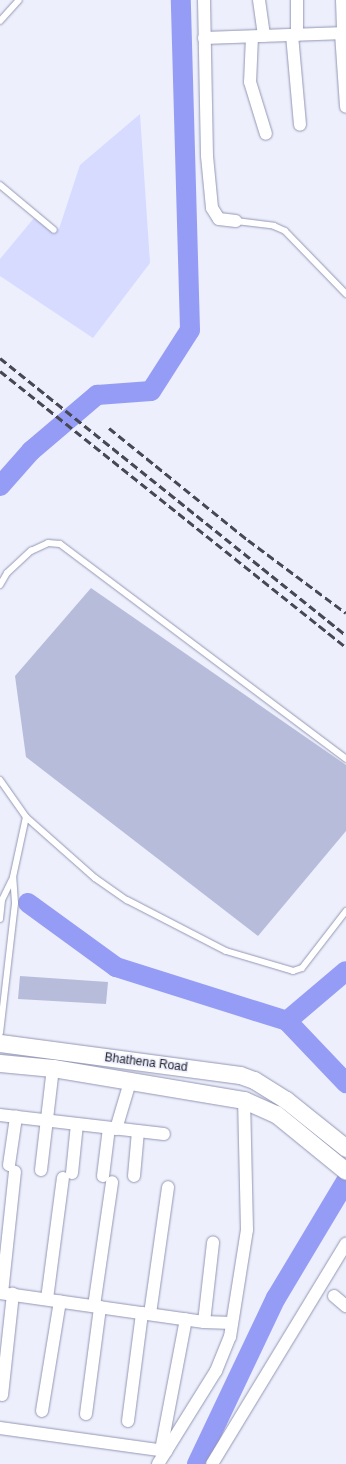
<!DOCTYPE html>
<html>
<head>
<meta charset="utf-8">
<style>
  body { margin:0 }
  #map { position:relative; width:346px; height:1464px; overflow:hidden; background:#edeffc; font-family:Helvetica,sans-serif }
  div>[style] { position:absolute }
  .green>* { inset:0; background:#d6dbff }
  .river>* { height:20px; margin:-10px; padding:0 10px; transform-origin:10px; border-radius:10px; background:#959cf5 }
  .building>* { inset:0; background:#b8bcdb }
  .roads { filter:drop-shadow(0 0 1px #9397b4) drop-shadow(0 0 1px #9397b4) }
  .lane>* { height:6px; margin:-3px; padding:0 3px; transform-origin:3px; border-radius:3px; background:#fff }
  .street>* { height:12px; margin:-6px; padding:0 6px; transform-origin:6px; border-radius:6px; background:#fff }
  .secondary>* { height:17px; margin:-8.5px; padding:0 8.5px; transform-origin:8.5px; border-radius:8.5px; background:#fff }
  .rail>* { height:3px; margin-top:-1.5px; transform-origin:0; background:repeating-linear-gradient(90deg,#474854 0 8px,transparent 0 12px) }
  span { translate:-50% -50%; white-space:nowrap; text-align:center; line-height:1.15; -webkit-text-stroke:3px #edeffc; paint-order:stroke }
  .street-label { font-size:12px; color:#21222e }
</style>
</head>
<body>
<div id="map">
  <div class="green">
    <div style="clip-path:polygon(140px 114px,150px 263px,93px 338px,0 276px,0 259px,34px 218px,59px 229px,80px 165px)"></div>
  </div>
  <div class="river">
    <div style="left:0;top:486px;width:47px;rotate:-48.5deg"></div>
    <div style="left:31px;top:451px;width:87px;rotate:-40.3deg"></div>
    <div style="left:97px;top:395px;width:54px;rotate:-4.2deg"></div>
    <div style="left:151px;top:391px;width:72px;rotate:-57.4deg"></div>
    <div style="left:190px;top:330px;width:330px;rotate:-91.6deg"></div>
    <div style="left:28px;top:903px;width:109px;rotate:36deg"></div>
    <div style="left:116px;top:967px;width:179px;rotate:17.5deg"></div>
    <div style="left:287px;top:1021px;width:77px;rotate:-40.3deg"></div>
    <div style="left:287px;top:1021px;width:86px;rotate:46.4deg"></div>
    <div style="left:197px;top:1464px;width:184px;rotate:-64.6deg"></div>
    <div style="left:276px;top:1298px;width:136px;rotate:-59.1deg"></div>
  </div>
  <div class="building">
    <div style="clip-path:polygon(91px 588px,346px 765px,346px 831px,258px 936px,26px 757px,15px 676px)"></div>
    <div style="clip-path:polygon(20px 976px,108px 982px,106px 1004px,18px 999px)"></div>
  </div>
  <div class="roads">
    <div class="lane">
      <div style="left:0;top:21px;width:28px;rotate:-48deg"></div>
      <div style="left:0;top:185px;width:70px;rotate:39.8deg"></div>
      <div style="left:236px;top:221px;width:38px;rotate:7deg"></div>
      <div style="left:274px;top:226px;width:12px;rotate:24deg"></div>
      <div style="left:285px;top:231px;width:88px;rotate:45.9deg"></div>
      <div style="left:0;top:585px;width:14px;rotate:-60deg"></div>
      <div style="left:7px;top:573px;width:33px;rotate:-43deg"></div>
      <div style="left:31px;top:551px;width:19px;rotate:-25deg"></div>
      <div style="left:48px;top:543px;width:12px;rotate:5deg"></div>
      <div style="left:60px;top:544px;width:358px;rotate:36.9deg"></div>
      <div style="left:0;top:780px;width:45px;rotate:54.9deg"></div>
      <div style="left:26px;top:817px;width:92px;rotate:41.5deg"></div>
      <div style="left:95px;top:878px;width:39px;rotate:35deg"></div>
      <div style="left:127px;top:900px;width:111px;rotate:27.3deg"></div>
      <div style="left:226px;top:951px;width:70px;rotate:16.6deg"></div>
      <div style="left:293px;top:971px;width:9px;rotate:-18deg"></div>
      <div style="left:302px;top:968px;width:72px;rotate:-52.3deg"></div>
      <div style="left:0;top:919px;width:19px;rotate:-84deg"></div>
      <div style="left:2px;top:900px;width:25px;rotate:-64deg"></div>
      <div style="left:13px;top:877px;width:61px;rotate:-77.8deg"></div>
      <div style="left:0;top:1033px;width:131px;rotate:-83.4deg"></div>
      <div style="left:15px;top:903px;width:26px;rotate:-94deg"></div>
    </div>
    <div class="street">
      <div style="left:204px;top:0;width:156px;rotate:88.9deg"></div>
      <div style="left:207px;top:156px;width:52px;rotate:84.5deg"></div>
      <div style="left:212px;top:208px;width:13px;rotate:58deg"></div>
      <div style="left:219px;top:219px;width:17px;rotate:7deg"></div>
      <div style="left:259px;top:0;width:36px;rotate:82deg"></div>
      <div style="left:297px;top:0;width:35px;rotate:90deg"></div>
      <div style="left:342px;top:0;width:33px;rotate:88deg"></div>
      <div style="left:341px;top:33px;width:74px;rotate:86.1deg"></div>
      <div style="left:292px;top:35px;width:90px;rotate:84.9deg"></div>
      <div style="left:252px;top:37px;width:45px;rotate:92.5deg"></div>
      <div style="left:250px;top:82px;width:54px;rotate:72.9deg"></div>
      <div style="left:204px;top:38px;width:142px;rotate:-2deg"></div>
      <div style="left:0;top:1115px;width:165px;rotate:6.6deg"></div>
      <div style="left:116px;top:1129px;width:49px;rotate:-73.4deg"></div>
      <div style="left:9px;top:1165px;width:49px;rotate:-81.7deg"></div>
      <div style="left:41px;top:1170px;width:103px;rotate:-83.3deg"></div>
      <div style="left:72px;top:1173px;width:49px;rotate:-84.2deg"></div>
      <div style="left:103px;top:1176px;width:48px;rotate:-82.9deg"></div>
      <div style="left:134px;top:1176px;width:45px;rotate:-84.9deg"></div>
      <div style="left:0;top:1293px;width:206px;rotate:8.1deg"></div>
      <div style="left:204px;top:1322px;width:28px;rotate:2deg"></div>
      <div style="left:2px;top:1293px;width:122px;rotate:-83.9deg"></div>
      <div style="left:334px;top:1296px;width:16px;rotate:40deg"></div>
      <div style="left:47px;top:1299px;width:122px;rotate:-82.5deg"></div>
      <div style="left:94px;top:1306px;width:125px;rotate:-81.7deg"></div>
      <div style="left:150px;top:1314px;width:128px;rotate:-81.9deg"></div>
      <div style="left:204px;top:1322px;width:80px;rotate:-83.5deg"></div>
      <div style="left:2px;top:1395px;width:102px;rotate:-83.8deg"></div>
      <div style="left:42px;top:1411px;width:111px;rotate:-80.7deg"></div>
      <div style="left:86px;top:1414px;width:108px;rotate:-82.5deg"></div>
      <div style="left:128px;top:1421px;width:109px;rotate:-82.6deg"></div>
      <div style="left:0;top:1428px;width:168px;rotate:7.9deg"></div>
      <div style="left:161px;top:1450px;width:133px;rotate:-79.2deg"></div>
      <div style="left:158px;top:1464px;width:110px;rotate:-58.1deg"></div>
      <div style="left:216px;top:1371px;width:37px;rotate:-68deg"></div>
      <div style="left:230px;top:1337px;width:108px;rotate:-81deg"></div>
      <div style="left:247px;top:1230px;width:130px;rotate:-91.3deg"></div>
      <div style="left:212px;top:1464px;width:258px;rotate:-58.7deg"></div>
    </div>
    <div class="secondary">
      <div style="left:0;top:1043px;width:242px;rotate:7.6deg"></div>
      <div style="left:240px;top:1075px;width:15px;rotate:20deg"></div>
      <div style="left:254px;top:1080px;width:38px;rotate:32deg"></div>
      <div style="left:286px;top:1100px;width:77px;rotate:38.7deg"></div>
      <div style="left:0;top:1063px;width:53px;rotate:5.4deg"></div>
      <div style="left:53px;top:1068px;width:194px;rotate:9.5deg"></div>
      <div style="left:244px;top:1100px;width:35px;rotate:24deg"></div>
      <div style="left:276px;top:1114px;width:90px;rotate:39.2deg"></div>
    </div>
  </div>
  <div class="rail">
    <div style="left:0;top:358px;width:443px;rotate:38.7deg"></div>
    <div style="left:0;top:371px;width:443px;rotate:38.6deg"></div>
    <div style="left:109px;top:428px;width:179px;rotate:38.9deg"></div>
    <div style="left:248px;top:540px;width:122px;rotate:36.7deg"></div>
  </div>
  <div class="street-label">
    <span style="left:146px;top:1063px;rotate:7deg">Bhathena Road</span>
  </div>
</div>
</body>
</html>
